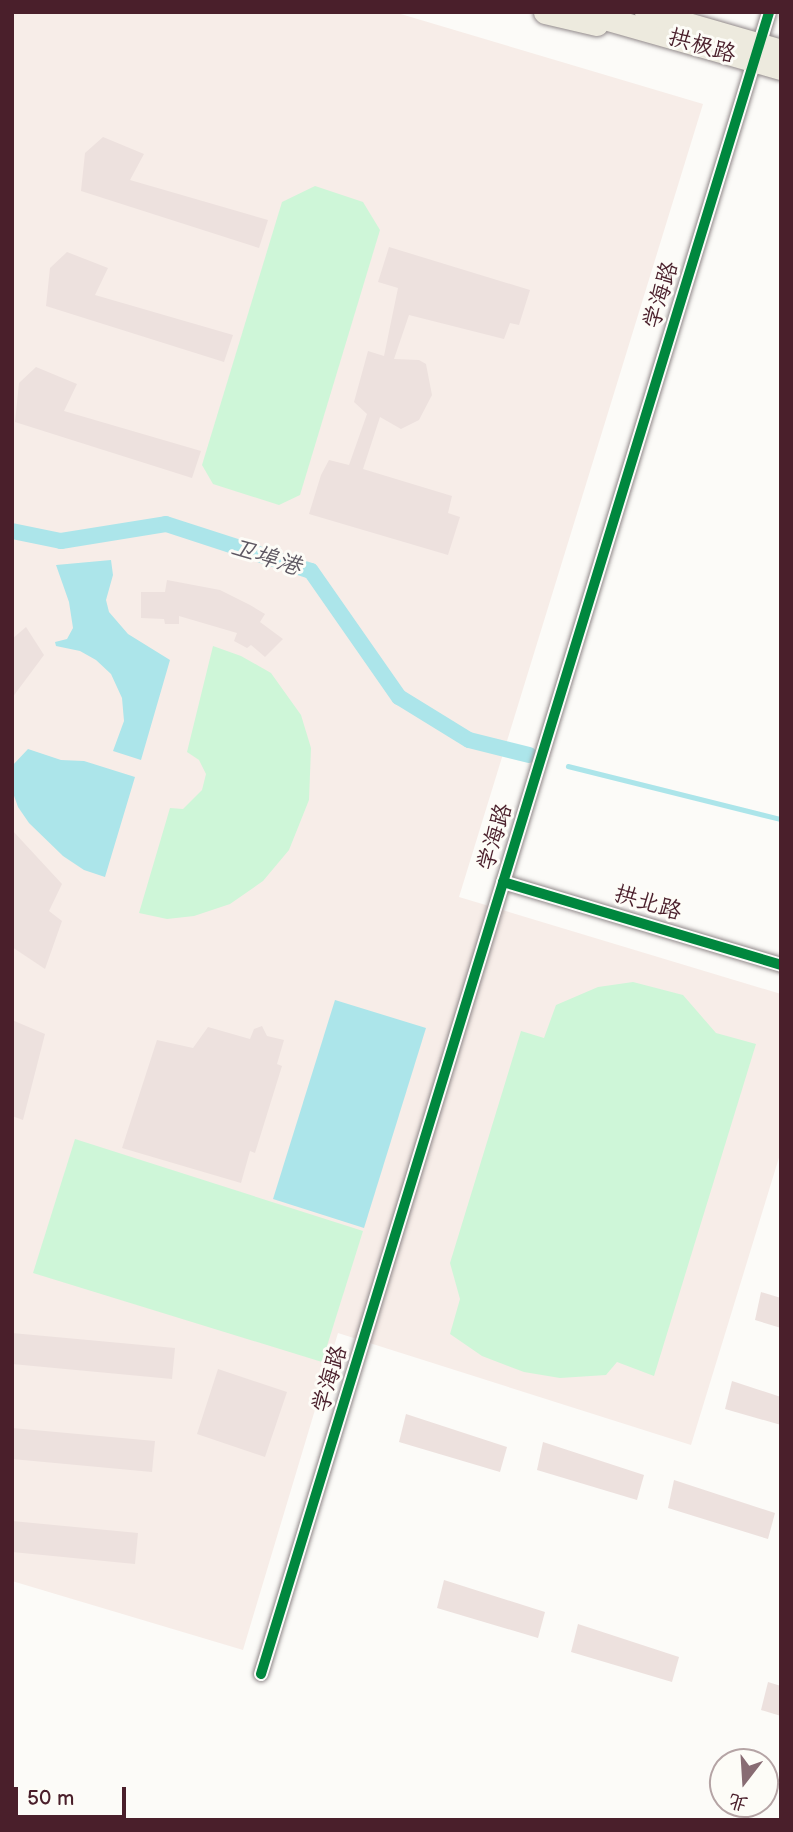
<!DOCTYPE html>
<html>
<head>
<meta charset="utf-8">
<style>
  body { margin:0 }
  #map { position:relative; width:793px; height:1832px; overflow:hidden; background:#fcfbf8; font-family:"Balsamiq Sans","LXGW WenKai TC",sans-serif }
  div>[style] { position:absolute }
  .built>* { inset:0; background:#f7ede8 }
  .green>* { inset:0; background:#cef6d8 }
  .water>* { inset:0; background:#ace5ea }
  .stream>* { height:4.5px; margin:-2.25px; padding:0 2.25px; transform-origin:2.25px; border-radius:2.25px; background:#ace5ea }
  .canal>* { height:16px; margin:-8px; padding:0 8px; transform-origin:8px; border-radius:8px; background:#ace5ea }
  .building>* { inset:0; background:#ede1de }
  .roads { filter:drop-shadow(0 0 2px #928a8b) drop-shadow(0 0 2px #928a8b) }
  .minor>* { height:14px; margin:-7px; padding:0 7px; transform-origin:7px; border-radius:7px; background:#fbfbf9 }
  .primary>* { height:23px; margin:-11.5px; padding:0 11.5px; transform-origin:11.5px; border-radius:11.5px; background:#edeade }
  .cycleway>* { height:10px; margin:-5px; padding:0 5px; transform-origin:5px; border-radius:5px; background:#00873e }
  span { translate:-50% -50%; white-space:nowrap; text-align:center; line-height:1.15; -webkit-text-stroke:6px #fdfcf7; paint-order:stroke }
  .street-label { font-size:23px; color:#4a1f2b }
  .water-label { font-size:24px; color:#5d5762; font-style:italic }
  .frame { position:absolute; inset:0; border:14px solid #4a1f2b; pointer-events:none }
  .north { position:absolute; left:709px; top:1748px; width:70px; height:70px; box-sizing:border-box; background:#fdfcf7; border:2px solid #b5a4a5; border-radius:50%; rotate:197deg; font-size:19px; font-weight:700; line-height:28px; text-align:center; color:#4a1f2b }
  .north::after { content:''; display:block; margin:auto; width:24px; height:32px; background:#886c73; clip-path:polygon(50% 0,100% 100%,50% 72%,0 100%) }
  .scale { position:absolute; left:14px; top:1787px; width:112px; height:32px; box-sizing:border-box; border:4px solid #4a1f2b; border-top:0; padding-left:9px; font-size:21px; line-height:24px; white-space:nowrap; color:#4a1f2b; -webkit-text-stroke:5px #fdfcf7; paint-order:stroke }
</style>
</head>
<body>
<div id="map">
  <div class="built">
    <div style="clip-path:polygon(12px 12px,394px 12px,703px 104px,459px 897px,781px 994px,781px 1151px,691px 1445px,338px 1333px,243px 1650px,12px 1581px)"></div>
  </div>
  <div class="green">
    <div style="clip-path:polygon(315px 186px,363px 202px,380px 230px,300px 495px,279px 505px,213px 484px,202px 465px,282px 202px)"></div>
    <div style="clip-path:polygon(213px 646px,241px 656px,271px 673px,301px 715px,311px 748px,309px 800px,289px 850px,263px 881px,230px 904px,194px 916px,167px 919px,139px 913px,170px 808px,183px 809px,202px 790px,206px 774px,199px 760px,187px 752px)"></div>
    <div style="clip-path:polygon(633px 982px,683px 995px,716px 1033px,756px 1044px,654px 1376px,617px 1362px,606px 1375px,560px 1378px,524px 1372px,482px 1356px,450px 1334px,460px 1299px,450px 1263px,521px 1031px,544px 1038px,556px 1005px,598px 987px)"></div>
    <div style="clip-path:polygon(75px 1139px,363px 1231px,322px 1362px,33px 1273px)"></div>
  </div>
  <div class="water">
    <div style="clip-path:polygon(111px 560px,113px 575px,106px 600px,109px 612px,128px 634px,170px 660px,141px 760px,113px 751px,124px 721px,122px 698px,111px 674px,96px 660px,80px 651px,56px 646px,55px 642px,67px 639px,73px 628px,69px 602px,56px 565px)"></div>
    <div style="clip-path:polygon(28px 749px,61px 760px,84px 761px,135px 777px,105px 877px,84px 870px,63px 856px,29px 823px,18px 807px,12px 790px,12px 766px)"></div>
    <div style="clip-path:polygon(335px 1000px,426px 1028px,364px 1228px,273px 1199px)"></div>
  </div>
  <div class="stream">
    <div style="left:568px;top:766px;width:219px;rotate:14deg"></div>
  </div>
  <div class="canal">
    <div style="left:12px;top:531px;width:50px;rotate:11.5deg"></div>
    <div style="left:61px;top:541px;width:106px;rotate:-9.2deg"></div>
    <div style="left:166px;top:524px;width:152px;rotate:18deg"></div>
    <div style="left:311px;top:571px;width:154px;rotate:55.1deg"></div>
    <div style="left:399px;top:697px;width:82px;rotate:31.6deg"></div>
    <div style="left:469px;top:740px;width:62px;rotate:14deg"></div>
  </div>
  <div class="building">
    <div style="clip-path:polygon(103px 137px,144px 154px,130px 180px,268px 220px,259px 248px,81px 191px,85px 153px)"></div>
    <div style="clip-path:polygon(389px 247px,530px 290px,519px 325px,510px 323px,504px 339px,409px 315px,394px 359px,419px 360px,426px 364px,432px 395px,419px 420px,401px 429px,380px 417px,363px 469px,452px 496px,448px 513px,460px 517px,448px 555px,309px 514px,321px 475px,329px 460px,349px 465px,367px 414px,354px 402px,368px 351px,384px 356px,398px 288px,378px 282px)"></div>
    <div style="clip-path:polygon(67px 252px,108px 268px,95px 295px,233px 335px,224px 362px,46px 306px,50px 268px)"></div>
    <div style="clip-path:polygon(36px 367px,77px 384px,64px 411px,201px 451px,192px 478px,15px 422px,19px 383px)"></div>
    <div style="clip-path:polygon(167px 580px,220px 590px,250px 605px,265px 614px,260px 622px,283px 639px,265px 657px,251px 645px,247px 648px,234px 641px,237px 633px,179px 616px,179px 624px,165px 624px,164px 619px,141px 618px,141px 592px,165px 592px)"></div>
    <div style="clip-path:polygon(26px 627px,44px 655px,12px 698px,12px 639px)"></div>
    <div style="clip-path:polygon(12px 830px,62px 884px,49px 911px,62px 921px,45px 969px,12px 947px)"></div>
    <div style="clip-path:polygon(12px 1020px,45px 1034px,23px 1120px,12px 1116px)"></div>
    <div style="clip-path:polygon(262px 1026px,267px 1036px,284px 1040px,277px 1064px,282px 1066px,255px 1153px,250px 1151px,241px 1183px,122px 1148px,157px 1040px,193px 1048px,208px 1027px,250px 1039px,254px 1029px)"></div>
    <div style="clip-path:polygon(761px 1292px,781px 1298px,781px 1328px,755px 1320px)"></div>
    <div style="clip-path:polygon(12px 1333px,175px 1348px,172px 1379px,12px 1364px)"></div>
    <div style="clip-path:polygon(218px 1369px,287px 1392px,265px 1457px,197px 1434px)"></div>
    <div style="clip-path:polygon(732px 1381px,781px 1397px,781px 1425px,725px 1409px)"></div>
    <div style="clip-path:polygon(406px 1414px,507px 1447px,500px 1472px,399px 1442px)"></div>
    <div style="clip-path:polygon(12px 1428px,155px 1441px,152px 1472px,12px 1459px)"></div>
    <div style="clip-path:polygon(543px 1442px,644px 1475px,637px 1500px,537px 1470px)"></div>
    <div style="clip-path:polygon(674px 1480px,775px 1513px,768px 1539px,668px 1508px)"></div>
    <div style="clip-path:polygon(12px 1521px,138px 1533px,135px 1564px,12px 1552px)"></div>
    <div style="clip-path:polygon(444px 1580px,545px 1612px,538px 1638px,437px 1608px)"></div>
    <div style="clip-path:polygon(578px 1624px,679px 1657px,672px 1682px,571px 1652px)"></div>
    <div style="clip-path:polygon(768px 1682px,781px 1686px,781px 1716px,761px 1710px)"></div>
  </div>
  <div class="roads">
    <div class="minor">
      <div style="left:503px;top:882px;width:290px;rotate:16.6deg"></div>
      <div style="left:261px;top:1674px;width:1738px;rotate:-73deg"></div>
    </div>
    <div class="primary">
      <div style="left:545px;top:12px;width:53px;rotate:13deg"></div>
      <div style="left:583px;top:12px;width:206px;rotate:15.8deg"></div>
      <div style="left:646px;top:12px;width:141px;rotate:16.1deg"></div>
    </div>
  </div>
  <div class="cycleway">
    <div style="left:503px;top:882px;width:290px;rotate:16.6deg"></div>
    <div style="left:261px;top:1674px;width:1738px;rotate:-73deg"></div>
  </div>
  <div class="street-label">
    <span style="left:702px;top:46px;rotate:16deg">拱极路</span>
    <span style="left:661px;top:295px;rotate:-73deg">学海路</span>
    <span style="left:495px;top:837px;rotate:-73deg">学海路</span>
    <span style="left:648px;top:903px;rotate:17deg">拱北路</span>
    <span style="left:330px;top:1379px;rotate:-73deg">学海路</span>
  </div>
  <div class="water-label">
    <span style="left:266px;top:557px;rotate:18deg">卫埠港</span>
  </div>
  <div class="frame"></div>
  <div class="north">北</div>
  <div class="scale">50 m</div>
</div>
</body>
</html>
